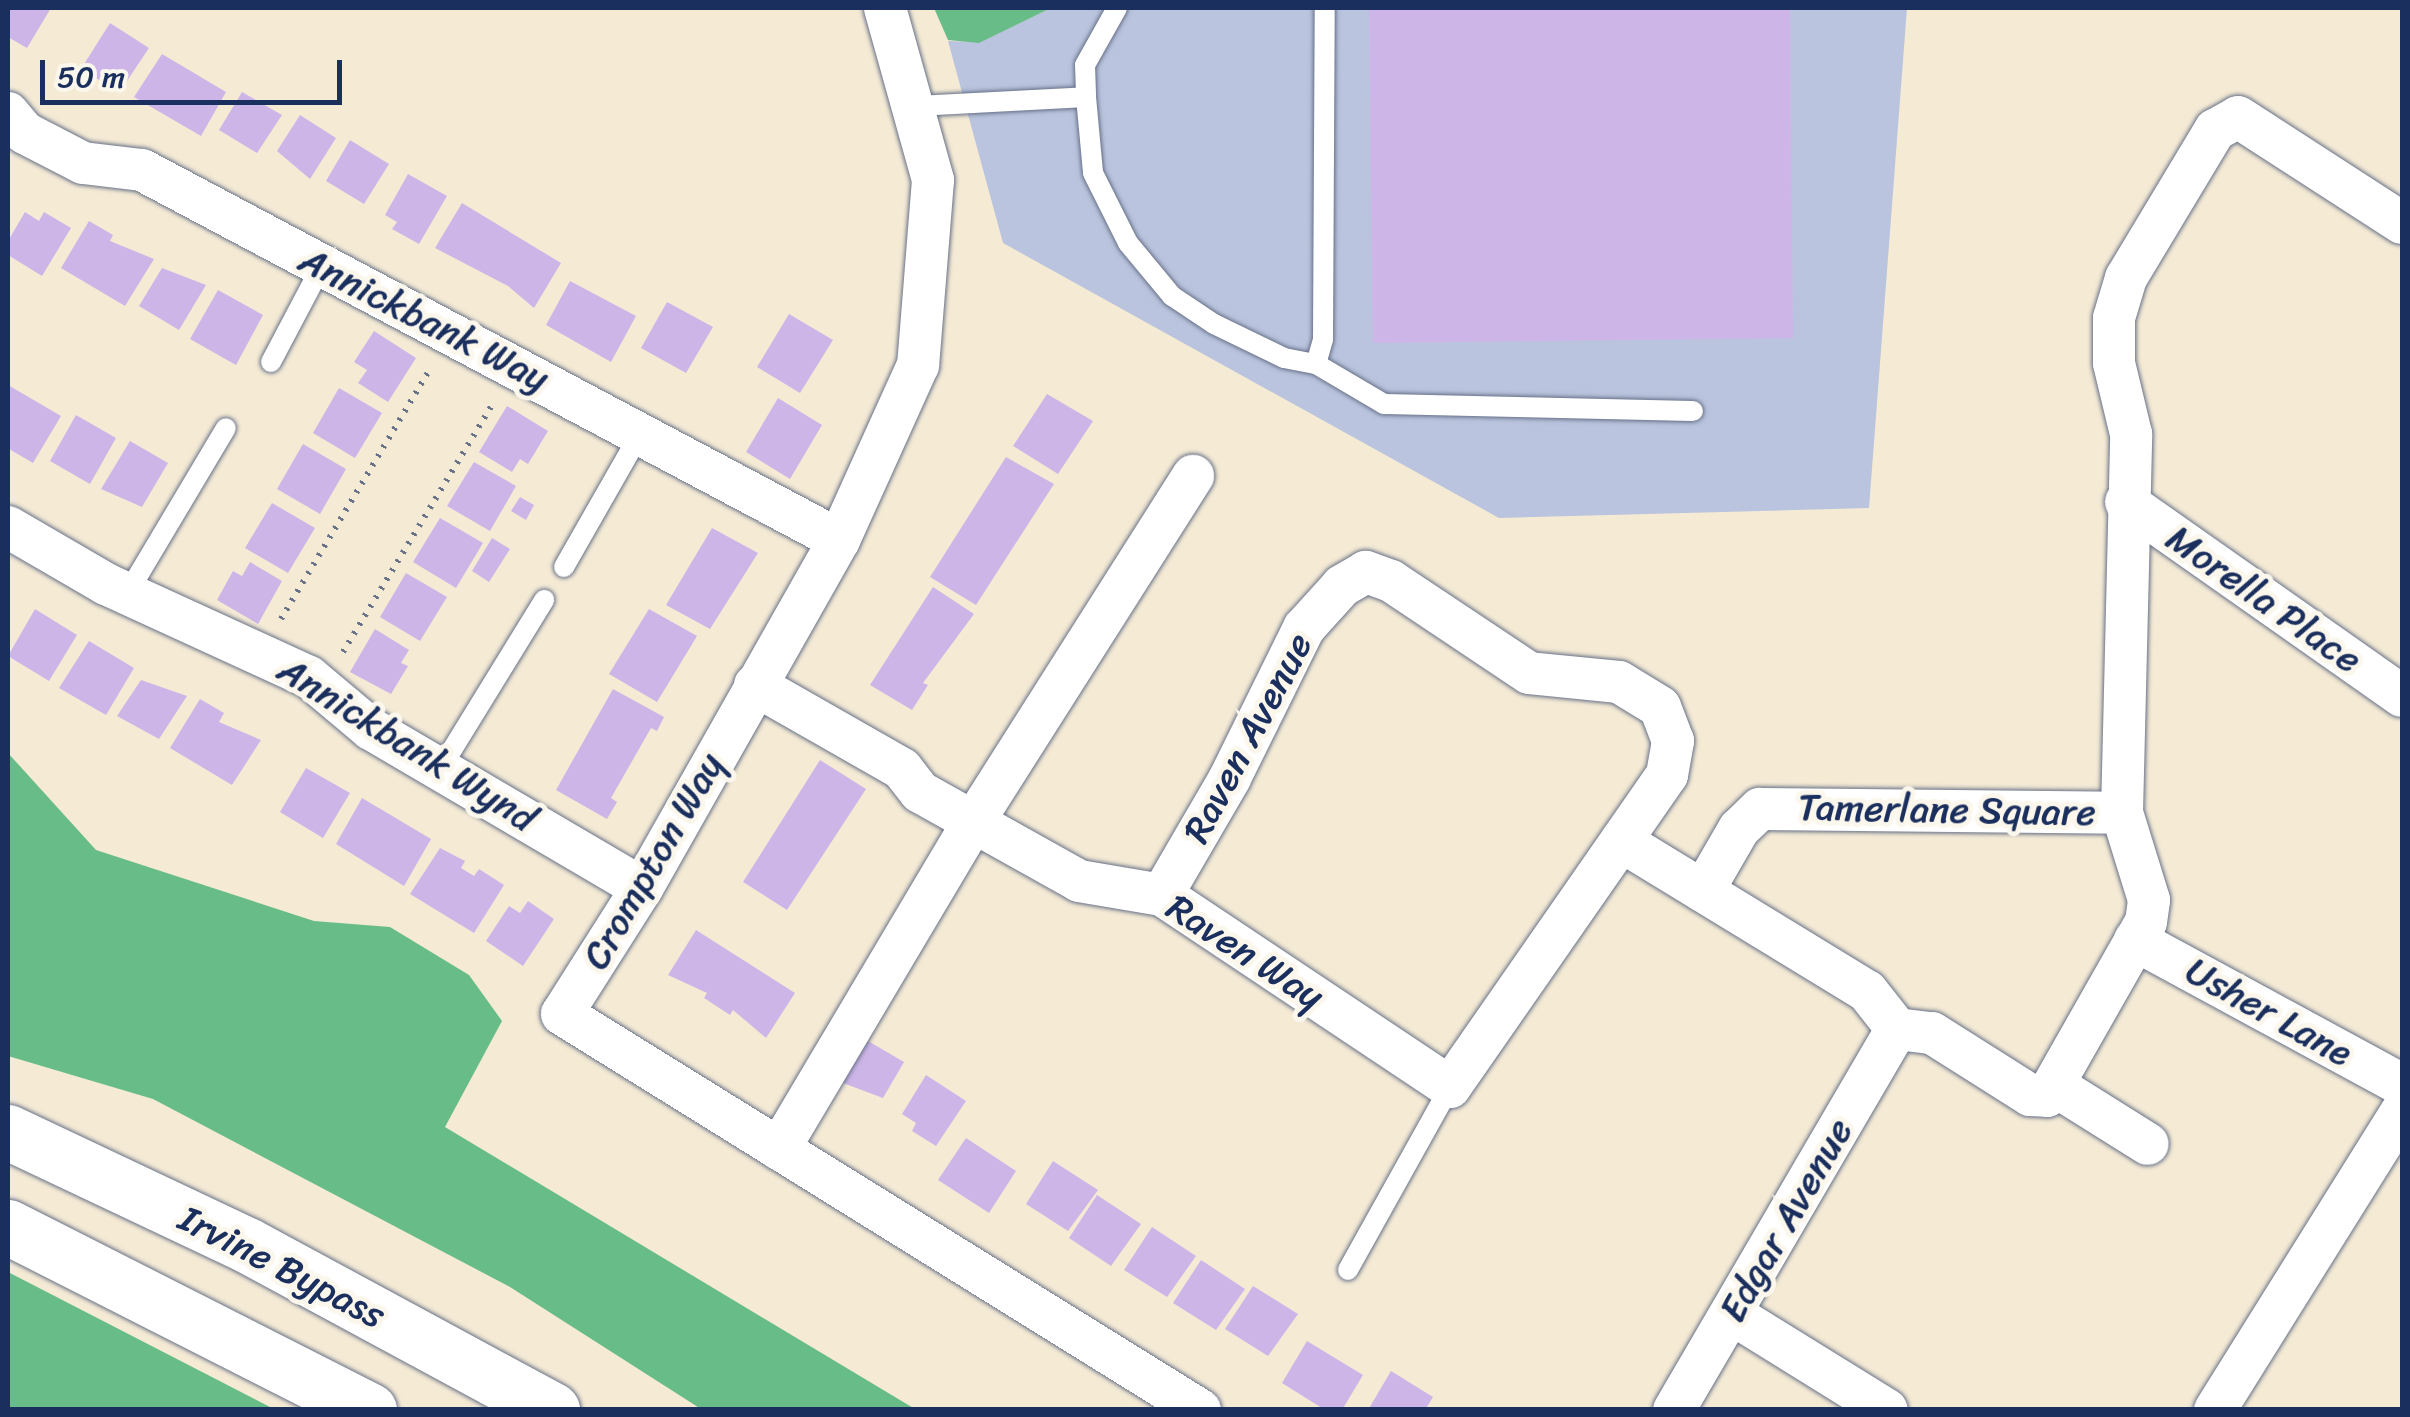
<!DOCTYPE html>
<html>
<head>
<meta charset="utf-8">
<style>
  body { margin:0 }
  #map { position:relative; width:2410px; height:1417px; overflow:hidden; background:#f5ebd5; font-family:Sriracha,sans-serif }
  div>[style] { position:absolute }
  .industrial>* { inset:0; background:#bac4de }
  .forest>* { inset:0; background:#68bc88 }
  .building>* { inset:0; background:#cdb5e8 }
  .path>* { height:6px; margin-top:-3px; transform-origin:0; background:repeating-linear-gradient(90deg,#677188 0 2.5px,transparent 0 10.5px) }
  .roads { filter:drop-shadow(0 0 2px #677188) drop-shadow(0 0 2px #677188) }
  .service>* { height:20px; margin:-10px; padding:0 10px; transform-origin:10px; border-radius:10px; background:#fff }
  .minor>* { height:42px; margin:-21px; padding:0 21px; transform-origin:21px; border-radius:21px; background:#fff }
  .trunk>* { height:55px; margin:-27.5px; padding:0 27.5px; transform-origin:27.5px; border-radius:27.5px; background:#fff }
  span { translate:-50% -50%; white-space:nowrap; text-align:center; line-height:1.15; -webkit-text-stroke:10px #fbf7ec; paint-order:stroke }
  .street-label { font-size:38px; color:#1b2f5e }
  .frame { position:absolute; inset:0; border:10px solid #1b2f5e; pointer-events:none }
  .scale { position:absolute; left:40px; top:60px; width:302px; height:45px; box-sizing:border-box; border:5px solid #1b2f5e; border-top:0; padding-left:12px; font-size:30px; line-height:35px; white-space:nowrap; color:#1b2f5e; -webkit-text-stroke:8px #fbf7ec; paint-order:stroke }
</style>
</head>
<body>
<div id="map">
  <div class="industrial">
    <div style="clip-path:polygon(1051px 8px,1907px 8px,1869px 508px,1499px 518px,1003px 243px,948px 41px,980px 42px)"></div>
  </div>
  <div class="forest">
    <div style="clip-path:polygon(934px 8px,1051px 8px,979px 43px,948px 40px)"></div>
    <div style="clip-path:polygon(8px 753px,96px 850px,314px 921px,390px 927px,469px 975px,502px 1021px,445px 1127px,915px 1409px,701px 1409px,510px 1287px,153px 1099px,8px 1056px)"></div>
    <div style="clip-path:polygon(8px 1272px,270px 1407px,275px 1409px,8px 1409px)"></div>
  </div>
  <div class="building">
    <div style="clip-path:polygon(8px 8px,51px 8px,27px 48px,8px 37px)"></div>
    <div style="clip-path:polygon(1369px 8px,1790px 8px,1793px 338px,1373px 343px)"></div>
    <div style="clip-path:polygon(110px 23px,149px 48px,125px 84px,114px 78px,109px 86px,81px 69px)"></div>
    <div style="clip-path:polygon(162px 54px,226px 92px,201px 136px,134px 97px)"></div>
    <div style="clip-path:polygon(242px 92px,282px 115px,257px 153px,219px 130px)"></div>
    <div style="clip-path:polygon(300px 115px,336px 138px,310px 179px,277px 151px)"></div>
    <div style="clip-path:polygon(350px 140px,389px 164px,364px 204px,326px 181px)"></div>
    <div style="clip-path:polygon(408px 174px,447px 196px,419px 244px,392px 229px,397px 222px,385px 215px)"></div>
    <div style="clip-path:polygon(462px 203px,561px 263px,534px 308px,508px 286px,435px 248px)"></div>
    <div style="clip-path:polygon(25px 212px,39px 221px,44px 212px,71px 228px,42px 276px,8px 255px,8px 241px)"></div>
    <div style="clip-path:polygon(89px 221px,113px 235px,110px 241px,154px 259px,125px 306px,61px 268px)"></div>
    <div style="clip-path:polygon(162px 268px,206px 285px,179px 330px,139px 306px)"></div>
    <div style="clip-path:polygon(570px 281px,636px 316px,611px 362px,546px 325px)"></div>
    <div style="clip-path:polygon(218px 290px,263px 315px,236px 365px,190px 339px)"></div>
    <div style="clip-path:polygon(667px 302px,713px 327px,686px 373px,641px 348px)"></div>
    <div style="clip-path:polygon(789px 314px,833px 340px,800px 393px,757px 367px)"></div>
    <div style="clip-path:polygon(374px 331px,416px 358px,388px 402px,358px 383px,367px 370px,354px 362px)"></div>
    <div style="clip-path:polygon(8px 385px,61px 416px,33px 463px,9px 449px)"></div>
    <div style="clip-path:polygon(339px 388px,382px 413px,355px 458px,313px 433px)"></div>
    <div style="clip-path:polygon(1047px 394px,1093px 421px,1058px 474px,1013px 446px)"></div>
    <div style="clip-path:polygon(778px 398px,822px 425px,790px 479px,746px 452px)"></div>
    <div style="clip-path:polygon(507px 406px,548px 431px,528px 464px,520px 459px,512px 472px,479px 452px)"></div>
    <div style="clip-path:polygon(76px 415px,116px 438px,90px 484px,50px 461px)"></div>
    <div style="clip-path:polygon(130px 441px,168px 463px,142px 507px,101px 489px)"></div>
    <div style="clip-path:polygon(303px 444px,346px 469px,320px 514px,277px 489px)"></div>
    <div style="clip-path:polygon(1006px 457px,1054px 484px,976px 605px,930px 577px)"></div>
    <div style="clip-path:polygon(474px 462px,516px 486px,490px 531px,447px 506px)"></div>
    <div style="clip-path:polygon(520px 497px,534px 505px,526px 520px,511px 511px)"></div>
    <div style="clip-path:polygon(272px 503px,315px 528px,288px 573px,245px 548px)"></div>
    <div style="clip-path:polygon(440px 518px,483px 543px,456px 588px,413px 562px)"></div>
    <div style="clip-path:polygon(712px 528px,758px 553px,710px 629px,666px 605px)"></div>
    <div style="clip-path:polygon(492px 538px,510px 549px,489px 582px,472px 571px)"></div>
    <div style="clip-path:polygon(250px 562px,282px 581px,258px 624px,217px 600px,233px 571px,242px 576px)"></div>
    <div style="clip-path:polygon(406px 573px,447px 597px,420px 641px,380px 617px)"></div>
    <div style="clip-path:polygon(933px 587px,974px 614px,923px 683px,928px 685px,912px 710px,870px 685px)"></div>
    <div style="clip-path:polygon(35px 609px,77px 635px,49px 681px,8px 656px)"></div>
    <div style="clip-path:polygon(649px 609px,697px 636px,657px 702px,609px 674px)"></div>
    <div style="clip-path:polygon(375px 629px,409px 650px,401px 663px,408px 666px,391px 694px,350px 672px)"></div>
    <div style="clip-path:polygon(89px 641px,134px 668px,106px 715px,59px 688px)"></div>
    <div style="clip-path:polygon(141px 680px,187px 696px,159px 739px,117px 716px)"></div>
    <div style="clip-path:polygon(613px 689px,664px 717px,657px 731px,651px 728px,611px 798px,617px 802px,607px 819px,556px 790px)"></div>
    <div style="clip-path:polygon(200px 699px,224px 713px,219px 722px,261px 740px,232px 785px,170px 748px)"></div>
    <div style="clip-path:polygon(820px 760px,866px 789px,787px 910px,743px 882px)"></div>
    <div style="clip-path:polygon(306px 768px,350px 793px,323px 838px,280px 812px)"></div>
    <div style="clip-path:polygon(362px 798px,431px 839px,404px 886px,336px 844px)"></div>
    <div style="clip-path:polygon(440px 848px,465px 861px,461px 868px,474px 876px,479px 869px,504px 885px,474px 933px,410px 894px)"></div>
    <div style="clip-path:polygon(528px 901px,554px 919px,523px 966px,486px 941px,509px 906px,520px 913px)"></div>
    <div style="clip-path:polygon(696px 930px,795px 993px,766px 1038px,733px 1010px,730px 1015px,704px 998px,707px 993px,668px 975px)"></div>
    <div style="clip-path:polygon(868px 1041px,904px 1062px,883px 1098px,843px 1083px)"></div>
    <div style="clip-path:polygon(926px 1075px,966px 1101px,936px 1146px,912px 1131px,916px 1123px,902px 1114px)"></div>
    <div style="clip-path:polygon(966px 1138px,1016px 1171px,989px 1213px,938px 1180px)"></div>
    <div style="clip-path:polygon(1053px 1161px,1098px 1190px,1068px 1231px,1026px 1204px)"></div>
    <div style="clip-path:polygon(1097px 1195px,1141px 1224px,1111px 1266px,1069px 1238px)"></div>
    <div style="clip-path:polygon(1152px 1227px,1196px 1256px,1167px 1297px,1124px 1270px)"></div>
    <div style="clip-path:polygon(1201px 1260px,1245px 1289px,1216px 1330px,1173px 1303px)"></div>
    <div style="clip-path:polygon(1253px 1286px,1298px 1314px,1268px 1356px,1225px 1329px)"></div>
    <div style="clip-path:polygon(1307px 1341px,1363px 1375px,1342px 1410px,1325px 1410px,1282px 1383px)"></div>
    <div style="clip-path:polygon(1391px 1371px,1433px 1397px,1425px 1410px,1368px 1410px)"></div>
  </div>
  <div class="path">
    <div style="left:281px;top:619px;width:293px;rotate:-59.2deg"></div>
    <div style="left:343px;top:652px;width:292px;rotate:-58.9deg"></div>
  </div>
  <div class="roads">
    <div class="service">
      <div style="left:1117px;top:8px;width:65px;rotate:119.3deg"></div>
      <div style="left:1085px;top:65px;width:32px;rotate:88deg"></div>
      <div style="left:1086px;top:97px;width:76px;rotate:84.7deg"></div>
      <div style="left:1093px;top:173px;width:78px;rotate:63.4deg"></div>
      <div style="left:1128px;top:243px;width:69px;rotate:50.3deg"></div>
      <div style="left:1172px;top:296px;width:50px;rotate:33.7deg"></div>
      <div style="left:1214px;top:324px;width:78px;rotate:25.9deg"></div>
      <div style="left:1284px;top:358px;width:33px;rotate:11deg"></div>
      <div style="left:1316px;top:364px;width:26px;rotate:-74deg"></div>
      <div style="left:1323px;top:339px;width:331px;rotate:-89.7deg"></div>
      <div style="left:917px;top:106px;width:169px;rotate:-3deg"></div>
      <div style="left:271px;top:362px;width:107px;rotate:-62.2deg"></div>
      <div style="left:1316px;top:364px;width:79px;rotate:30.5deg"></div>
      <div style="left:1384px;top:404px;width:309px;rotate:1.3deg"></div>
      <div style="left:564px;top:567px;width:155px;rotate:-60.3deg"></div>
      <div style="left:127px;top:594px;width:193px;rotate:-59.2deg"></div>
      <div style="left:439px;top:771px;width:201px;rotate:-58.4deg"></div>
      <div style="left:1348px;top:1270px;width:210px;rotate:-60.9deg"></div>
    </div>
    <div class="minor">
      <div style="left:885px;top:8px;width:179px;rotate:74.4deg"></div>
      <div style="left:933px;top:180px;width:186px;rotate:94.6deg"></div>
      <div style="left:918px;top:365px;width:192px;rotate:114.3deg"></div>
      <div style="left:839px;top:540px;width:400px;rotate:119.5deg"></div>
      <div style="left:642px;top:888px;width:149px;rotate:122.4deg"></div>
      <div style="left:562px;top:1014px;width:751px;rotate:31.83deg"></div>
      <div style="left:8px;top:113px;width:26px;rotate:50deg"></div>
      <div style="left:25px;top:133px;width:65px;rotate:27.3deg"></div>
      <div style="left:83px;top:163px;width:59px;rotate:6.8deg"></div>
      <div style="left:142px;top:170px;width:789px;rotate:27.96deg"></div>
      <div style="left:2126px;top:502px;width:337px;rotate:35.1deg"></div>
      <div style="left:8px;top:527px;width:113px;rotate:30.2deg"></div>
      <div style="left:106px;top:584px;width:223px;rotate:24.6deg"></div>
      <div style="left:309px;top:677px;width:81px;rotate:40deg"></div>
      <div style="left:371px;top:729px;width:314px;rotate:30.4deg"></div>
      <div style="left:755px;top:685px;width:169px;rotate:29.7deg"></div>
      <div style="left:902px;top:769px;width:29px;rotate:52deg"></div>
      <div style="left:920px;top:792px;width:182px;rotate:29.2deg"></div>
      <div style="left:1079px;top:881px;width:84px;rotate:9.6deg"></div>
      <div style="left:1162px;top:895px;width:346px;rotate:33.7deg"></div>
      <div style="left:1450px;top:1087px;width:380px;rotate:-55.2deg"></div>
      <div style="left:1667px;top:775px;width:35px;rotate:-80deg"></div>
      <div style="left:1673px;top:741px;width:36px;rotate:-111deg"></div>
      <div style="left:1660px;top:707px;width:48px;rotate:-148.6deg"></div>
      <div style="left:1619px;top:682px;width:90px;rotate:-174.3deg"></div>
      <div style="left:1529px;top:673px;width:166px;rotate:-146.3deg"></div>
      <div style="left:1391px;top:581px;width:27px;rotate:-160deg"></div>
      <div style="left:1366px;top:572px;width:28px;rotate:150deg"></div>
      <div style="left:1342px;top:586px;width:57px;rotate:132.1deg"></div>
      <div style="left:1304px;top:628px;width:167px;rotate:116.3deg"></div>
      <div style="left:1230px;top:778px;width:135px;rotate:120.2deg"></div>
      <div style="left:1621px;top:841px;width:288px;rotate:31.4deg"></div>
      <div style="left:1867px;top:991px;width:48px;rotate:51.7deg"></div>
      <div style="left:1897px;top:1029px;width:35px;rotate:7deg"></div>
      <div style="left:1932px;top:1033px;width:116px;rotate:32.3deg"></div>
      <div style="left:2030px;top:1095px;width:17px;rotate:3deg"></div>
      <div style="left:2047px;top:1096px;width:200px;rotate:-60.4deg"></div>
      <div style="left:2146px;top:922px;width:22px;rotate:-82deg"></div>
      <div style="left:2149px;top:900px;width:91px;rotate:-107.2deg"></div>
      <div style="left:2122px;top:813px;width:379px;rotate:-88.6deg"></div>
      <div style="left:2131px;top:434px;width:73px;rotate:-103.5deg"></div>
      <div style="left:2114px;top:363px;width:45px;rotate:-90deg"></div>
      <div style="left:2114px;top:318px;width:42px;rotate:-73.3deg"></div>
      <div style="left:2126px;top:278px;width:173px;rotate:-59deg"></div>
      <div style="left:2215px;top:130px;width:26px;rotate:-29deg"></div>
      <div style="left:2238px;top:117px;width:195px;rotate:32.9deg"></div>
      <div style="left:1703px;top:891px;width:72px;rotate:-59.9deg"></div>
      <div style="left:1739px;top:829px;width:29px;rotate:-44deg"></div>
      <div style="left:1760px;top:809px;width:362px;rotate:0.6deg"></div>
      <div style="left:2135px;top:940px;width:304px;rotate:28.5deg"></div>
      <div style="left:2057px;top:1087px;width:107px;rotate:32.1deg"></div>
      <div style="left:779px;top:1149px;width:382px;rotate:-59.3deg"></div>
      <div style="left:974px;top:821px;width:409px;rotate:-57.6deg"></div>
      <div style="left:1732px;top:1314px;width:182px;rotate:31.8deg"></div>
      <div style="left:1674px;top:1410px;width:441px;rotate:-59.7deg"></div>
      <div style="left:2215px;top:1410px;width:353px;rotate:-58deg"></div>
    </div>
    <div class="trunk">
      <div style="left:8px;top:1132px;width:264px;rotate:25.3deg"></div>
      <div style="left:247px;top:1245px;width:347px;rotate:28.4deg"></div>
      <div style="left:8px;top:1227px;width:405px;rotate:26.9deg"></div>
    </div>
  </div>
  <div class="street-label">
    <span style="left:424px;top:319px;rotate:27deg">Annickbank Way</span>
    <span style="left:2264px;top:599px;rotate:35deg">Morella Place</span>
    <span style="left:1248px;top:738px;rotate:-62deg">Raven Avenue</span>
    <span style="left:407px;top:744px;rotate:32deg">Annickbank Wynd</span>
    <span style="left:1947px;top:810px;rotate:1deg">Tamerlane Square</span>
    <span style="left:653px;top:861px;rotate:-60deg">Crompton Way</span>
    <span style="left:1245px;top:952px;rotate:33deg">Raven Way</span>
    <span style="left:2269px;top:1012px;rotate:29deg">Usher Lane</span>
    <span style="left:1786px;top:1220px;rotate:-60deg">Edgar Avenue</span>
    <span style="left:282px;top:1267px;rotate:27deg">Irvine Bypass</span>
  </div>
  <div class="frame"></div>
  <div class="scale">50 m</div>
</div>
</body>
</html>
